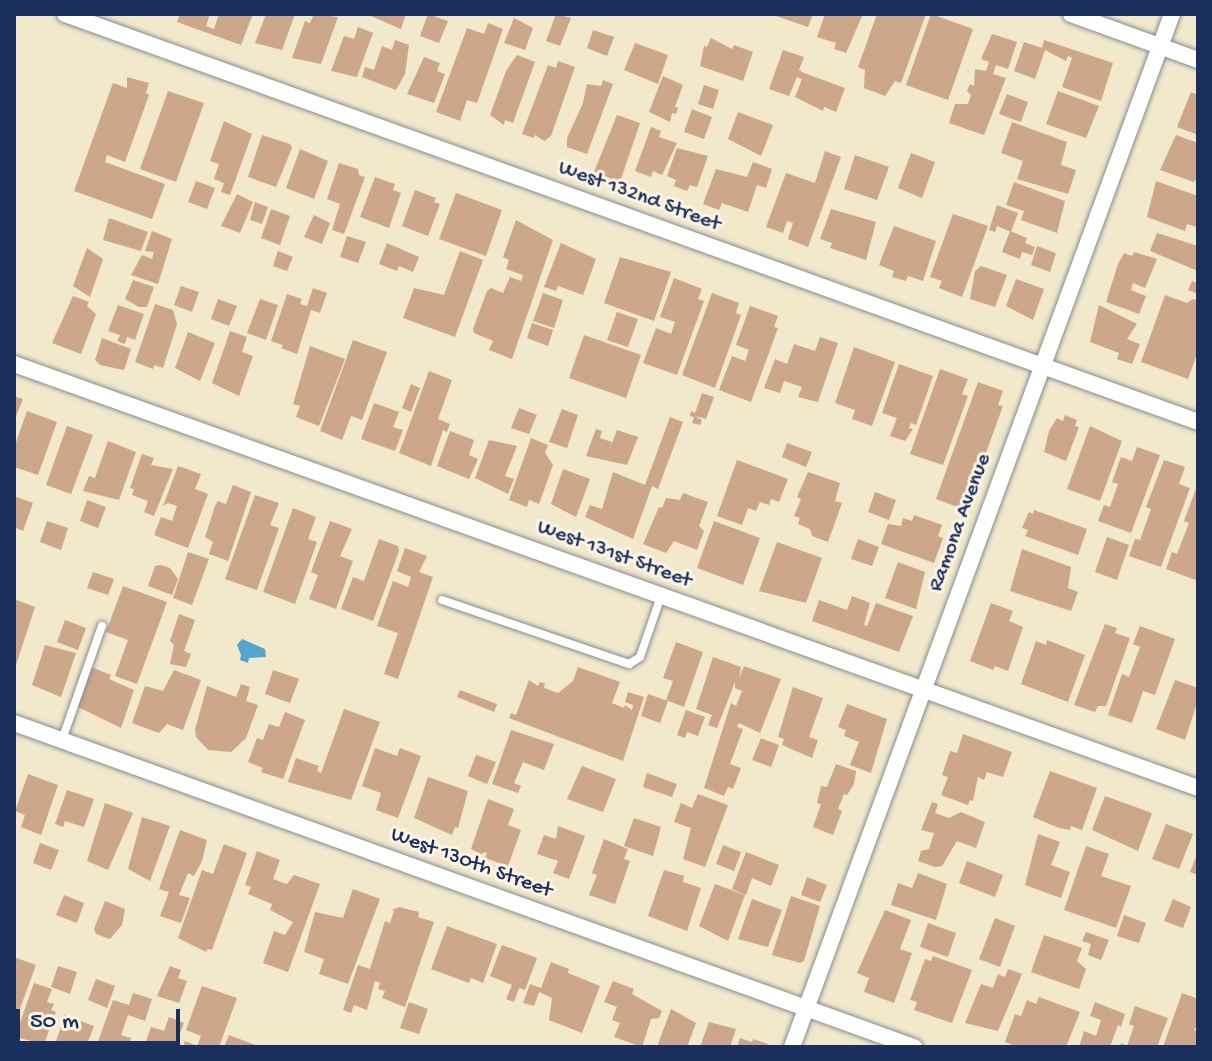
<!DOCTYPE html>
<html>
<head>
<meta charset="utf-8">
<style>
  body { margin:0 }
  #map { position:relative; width:1212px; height:1061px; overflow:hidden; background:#f2e8cb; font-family:"Gochi Hand",sans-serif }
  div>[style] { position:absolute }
  .water>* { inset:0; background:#53a7cf }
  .building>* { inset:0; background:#cda789 }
  .roads { filter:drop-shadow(0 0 2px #868c94) drop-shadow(0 0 2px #868c94) }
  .lane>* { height:8px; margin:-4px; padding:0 4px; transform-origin:4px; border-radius:4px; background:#fff }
  .street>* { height:16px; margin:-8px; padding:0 8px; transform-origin:8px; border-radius:8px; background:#fff }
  span { translate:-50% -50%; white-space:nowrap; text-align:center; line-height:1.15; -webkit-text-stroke:6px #fcf5e5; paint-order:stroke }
  .street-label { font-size:22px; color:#1b2f5e }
  .frame { position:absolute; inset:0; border:16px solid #1b2f5e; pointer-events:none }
  .scale { position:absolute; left:16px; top:1009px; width:164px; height:36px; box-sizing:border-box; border:4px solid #1b2f5e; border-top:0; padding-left:10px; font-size:24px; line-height:28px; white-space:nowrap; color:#1b2f5e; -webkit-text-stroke:6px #fcf5e5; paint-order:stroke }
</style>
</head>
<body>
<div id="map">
  <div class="water">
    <div style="clip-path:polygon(242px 639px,265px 649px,266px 657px,249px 658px,248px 663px,240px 660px,241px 655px,237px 645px)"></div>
  </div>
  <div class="building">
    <div style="clip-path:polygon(180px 14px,210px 14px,206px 26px,214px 29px,219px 14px,253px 14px,241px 45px,177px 22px)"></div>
    <div style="clip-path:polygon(266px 14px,295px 14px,282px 50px,255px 43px)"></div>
    <div style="clip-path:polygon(314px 14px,338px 17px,321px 64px,292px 58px,305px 21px,310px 23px)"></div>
    <div style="clip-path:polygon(366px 14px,406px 14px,401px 29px)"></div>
    <div style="clip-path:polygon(428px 14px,448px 21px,439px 43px,420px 36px)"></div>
    <div style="clip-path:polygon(556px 14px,571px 18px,560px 46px,546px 41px)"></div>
    <div style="clip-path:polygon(770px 14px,813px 14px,808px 27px)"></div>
    <div style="clip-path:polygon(825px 14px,863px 14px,846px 53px,834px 49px,836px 43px,817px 37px)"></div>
    <div style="clip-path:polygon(877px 14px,926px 14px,901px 83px,895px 81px,885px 96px,864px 88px,865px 70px,858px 67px)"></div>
    <div style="clip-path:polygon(931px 14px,973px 29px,948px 100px,906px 85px)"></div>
    <div style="clip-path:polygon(514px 18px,533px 28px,525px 50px,504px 43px)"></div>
    <div style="clip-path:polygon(488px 23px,503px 29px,477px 103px,467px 100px,460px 121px,436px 112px,467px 28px,484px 34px)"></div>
    <div style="clip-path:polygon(358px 27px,373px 33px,357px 77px,331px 71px,344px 36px,354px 39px)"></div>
    <div style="clip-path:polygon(593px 30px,614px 37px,607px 56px,587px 48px)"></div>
    <div style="clip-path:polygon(992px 34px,1017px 42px,1008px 69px,996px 65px,993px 74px,1006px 78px,984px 135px,949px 123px,955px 104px,968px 104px,971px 95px,967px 91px,970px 84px,974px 86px,975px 69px,986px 71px,989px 62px,981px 59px)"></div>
    <div style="clip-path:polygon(711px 38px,732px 49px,734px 45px,753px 52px,743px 81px,700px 66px,704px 46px,707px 47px)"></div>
    <div style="clip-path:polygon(395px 40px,409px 45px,405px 74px,396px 90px,362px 77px,365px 67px,374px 70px,382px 46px,392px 50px)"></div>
    <div style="clip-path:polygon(1044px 40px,1113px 63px,1101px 101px,1062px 87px,1072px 58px,1068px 56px,1066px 61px,1045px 50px,1035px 79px,1014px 71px,1024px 42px,1042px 48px)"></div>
    <div style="clip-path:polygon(635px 43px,668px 55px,658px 84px,624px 70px)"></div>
    <div style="clip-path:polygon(783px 50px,804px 57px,799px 70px,804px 73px,845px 88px,836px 112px,824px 107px,823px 111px,795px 97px,802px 79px,797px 77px,789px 96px,769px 89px)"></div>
    <div style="clip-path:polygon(517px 55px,535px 62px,513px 123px,505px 120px,504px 125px,490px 115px,506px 71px)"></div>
    <div style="clip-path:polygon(424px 57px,440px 63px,437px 71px,445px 74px,434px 103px,407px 94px)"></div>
    <div style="clip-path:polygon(558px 61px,575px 67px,551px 136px,544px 141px,535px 135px,534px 138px,522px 134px,548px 65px,556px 68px)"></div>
    <div style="clip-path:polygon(663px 76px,683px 85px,675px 107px,678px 108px,676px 114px,672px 113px,670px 122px,649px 112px)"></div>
    <div style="clip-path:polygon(127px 77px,149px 83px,146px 93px,149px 95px,125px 162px,107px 155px,105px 162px,165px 184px,152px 219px,74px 191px,113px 83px,127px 88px)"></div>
    <div style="clip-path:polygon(603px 80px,613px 84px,587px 154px,567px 147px,567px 138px,583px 103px,587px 84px,601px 86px)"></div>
    <div style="clip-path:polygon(704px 85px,719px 90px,713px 109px,698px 104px)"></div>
    <div style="clip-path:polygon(168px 91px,204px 103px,176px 182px,140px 169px)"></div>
    <div style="clip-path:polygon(1058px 91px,1099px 106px,1086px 138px,1046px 124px)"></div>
    <div style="clip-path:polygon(1191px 92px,1198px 95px,1198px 135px,1177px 127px)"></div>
    <div style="clip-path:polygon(1007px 94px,1028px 102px,1021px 122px,999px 114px)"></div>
    <div style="clip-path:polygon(692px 109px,712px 117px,704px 139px,684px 132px)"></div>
    <div style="clip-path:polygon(738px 112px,773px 125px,761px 156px,728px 139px)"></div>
    <div style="clip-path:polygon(617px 115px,640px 123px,620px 182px,594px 172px)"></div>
    <div style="clip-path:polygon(224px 121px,252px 134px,230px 195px,221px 192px,224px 183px,214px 179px,219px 164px,210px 161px)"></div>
    <div style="clip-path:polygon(1012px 122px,1067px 142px,1061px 165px,1076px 170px,1068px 194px,1017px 179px,1023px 161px,1001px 153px)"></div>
    <div style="clip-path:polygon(651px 127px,661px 131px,659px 137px,677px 143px,662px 175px,653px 171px,651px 177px,635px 171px)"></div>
    <div style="clip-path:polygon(262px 135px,290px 144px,292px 148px,276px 187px,248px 177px)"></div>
    <div style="clip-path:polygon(1176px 135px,1198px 143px,1198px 177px,1194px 182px,1160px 170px)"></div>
    <div style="clip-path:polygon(677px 148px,708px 156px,697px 187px,690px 185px,687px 191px,674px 186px,676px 180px,667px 176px)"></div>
    <div style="clip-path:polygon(300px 149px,328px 161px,314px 199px,286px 188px)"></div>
    <div style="clip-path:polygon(825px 151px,841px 157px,808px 247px,788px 239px,793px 223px,787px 221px,783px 233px,766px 227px,786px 173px,815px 183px)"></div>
    <div style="clip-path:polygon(911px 153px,935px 162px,922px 198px,898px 188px)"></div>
    <div style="clip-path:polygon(855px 155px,889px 167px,877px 200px,844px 189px)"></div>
    <div style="clip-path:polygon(753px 162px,772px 169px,766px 188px,757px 185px,748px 212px,722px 203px,719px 210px,703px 204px,716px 169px,747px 177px)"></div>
    <div style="clip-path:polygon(339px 163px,358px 169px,359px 175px,365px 177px,344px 234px,332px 230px,340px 204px,327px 199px)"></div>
    <div style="clip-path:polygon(375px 177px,395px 184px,393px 190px,401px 193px,389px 228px,360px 217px)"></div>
    <div style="clip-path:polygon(196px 181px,215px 188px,207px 209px,188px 202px)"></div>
    <div style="clip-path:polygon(1156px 181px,1198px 196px,1196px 227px,1187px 224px,1185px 231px,1147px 217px)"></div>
    <div style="clip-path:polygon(1014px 182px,1065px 201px,1057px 233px,1021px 220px,1024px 211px,1006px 205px)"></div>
    <div style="clip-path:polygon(415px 190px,436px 198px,434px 202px,440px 204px,428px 236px,402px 226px)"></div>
    <div style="clip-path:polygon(456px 193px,502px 210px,486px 256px,439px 239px)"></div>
    <div style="clip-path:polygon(237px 194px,253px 202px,240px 233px,221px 226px)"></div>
    <div style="clip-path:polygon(255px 202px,268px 207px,262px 224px,250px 220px)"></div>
    <div style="clip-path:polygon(997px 205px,1018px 213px,1011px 232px,997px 226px,995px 232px,989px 230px)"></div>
    <div style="clip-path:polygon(271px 209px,290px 216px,280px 245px,261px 238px)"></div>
    <div style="clip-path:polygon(831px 209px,876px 222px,866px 260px,830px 248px,832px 243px,820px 239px)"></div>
    <div style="clip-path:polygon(953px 214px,988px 226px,962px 297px,939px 288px,942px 281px,930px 277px)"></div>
    <div style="clip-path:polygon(314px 215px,330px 223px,322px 244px,304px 237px)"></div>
    <div style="clip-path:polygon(109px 218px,148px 232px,141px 251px,103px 240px)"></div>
    <div style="clip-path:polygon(516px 220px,553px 240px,512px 359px,489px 350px,493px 341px,474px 333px,473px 329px,487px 291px,491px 288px,503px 293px,510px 277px,521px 281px,523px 275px,506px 269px,509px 260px,503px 257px)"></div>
    <div style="clip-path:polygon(894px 226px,936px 241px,923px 281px,908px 276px,906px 281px,892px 277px,894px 271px,879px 265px)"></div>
    <div style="clip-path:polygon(152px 231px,172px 239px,158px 284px,131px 275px,142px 255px,152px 259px,154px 252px,145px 251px)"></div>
    <div style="clip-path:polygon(1010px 231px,1027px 238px,1025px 243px,1035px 247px,1032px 255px,1022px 252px,1020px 259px,1002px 252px)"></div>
    <div style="clip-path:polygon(1157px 233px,1198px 246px,1198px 271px,1150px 251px)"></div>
    <div style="clip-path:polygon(347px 236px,366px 242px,358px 263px,340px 257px)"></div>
    <div style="clip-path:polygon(387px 243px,419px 257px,413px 272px,399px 266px,397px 271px,379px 264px)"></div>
    <div style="clip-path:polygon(561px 243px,596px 259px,583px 295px,558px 286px,556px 291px,544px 287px)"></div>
    <div style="clip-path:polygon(1037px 246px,1056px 253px,1050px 272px,1031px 265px)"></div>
    <div style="clip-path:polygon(87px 248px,103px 259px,90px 297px,73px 286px)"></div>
    <div style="clip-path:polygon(278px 251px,293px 257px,287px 271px,273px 266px)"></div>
    <div style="clip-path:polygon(460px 251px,483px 260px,455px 337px,403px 318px,414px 288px,444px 295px)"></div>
    <div style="clip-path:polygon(1134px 252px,1157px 259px,1145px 288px,1133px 283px,1131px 290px,1146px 296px,1139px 314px,1106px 302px,1118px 264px,1124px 253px,1132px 256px)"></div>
    <div style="clip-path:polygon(620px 257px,671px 272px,654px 321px,604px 303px)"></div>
    <div style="clip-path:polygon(981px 266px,1007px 275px,995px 307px,970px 299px,975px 271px)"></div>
    <div style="clip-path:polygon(674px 278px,702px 289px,698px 299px,704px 301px,677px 375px,643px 363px,656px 328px,671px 334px,675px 322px,660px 317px)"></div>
    <div style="clip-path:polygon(1016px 279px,1044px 289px,1033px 320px,1006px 306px)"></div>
    <div style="clip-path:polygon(133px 280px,154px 287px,147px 307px,139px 307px,125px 299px)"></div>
    <div style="clip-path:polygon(1192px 281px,1198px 283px,1198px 294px,1188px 290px)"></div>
    <div style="clip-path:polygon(181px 286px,199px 292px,192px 312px,174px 305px)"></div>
    <div style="clip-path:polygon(313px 288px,327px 293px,320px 313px,311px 310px,297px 354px,281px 348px,283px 345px,271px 341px,287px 294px,302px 299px,300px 304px,307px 306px)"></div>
    <div style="clip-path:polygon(543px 293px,563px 300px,554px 328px,533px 321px)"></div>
    <div style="clip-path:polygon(712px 293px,739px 303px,736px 313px,741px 315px,715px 388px,682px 375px)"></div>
    <div style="clip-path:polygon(1165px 295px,1187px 303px,1193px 299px,1198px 301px,1198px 351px,1188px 379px,1141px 362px)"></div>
    <div style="clip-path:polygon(73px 296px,89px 302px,87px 306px,96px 314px,81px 354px,52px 343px)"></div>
    <div style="clip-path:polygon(218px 299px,237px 306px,229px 326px,211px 319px)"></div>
    <div style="clip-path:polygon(260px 299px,278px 305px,266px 340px,247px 333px)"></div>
    <div style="clip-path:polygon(155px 304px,173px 310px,177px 324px,163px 368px,154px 365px,153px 369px,135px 362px)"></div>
    <div style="clip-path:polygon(118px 305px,144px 314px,135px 340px,127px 337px,125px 344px,117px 341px,120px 335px,108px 331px)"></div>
    <div style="clip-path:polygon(1099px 305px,1137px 324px,1127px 339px,1140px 344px,1132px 364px,1117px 359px,1119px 353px,1090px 342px)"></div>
    <div style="clip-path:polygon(750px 306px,778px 316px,774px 327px,778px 328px,751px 402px,719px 390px,732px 356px,745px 361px,749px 350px,736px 345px)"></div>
    <div style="clip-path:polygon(617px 312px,638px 319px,628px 347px,607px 340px)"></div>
    <div style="clip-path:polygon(532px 323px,553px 330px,548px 346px,527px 338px)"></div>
    <div style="clip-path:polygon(230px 331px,247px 337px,242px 352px,253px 356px,239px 396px,212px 383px)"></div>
    <div style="clip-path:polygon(188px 332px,215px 343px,200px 381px,175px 368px)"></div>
    <div style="clip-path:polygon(584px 335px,641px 355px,626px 398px,569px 378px)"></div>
    <div style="clip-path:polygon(820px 337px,838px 343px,818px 402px,798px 397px,802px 387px,784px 381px,780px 393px,764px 388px,775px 359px,787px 364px,794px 344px,815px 351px)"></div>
    <div style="clip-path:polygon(102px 338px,131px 349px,124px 370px,100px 365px,95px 360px)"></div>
    <div style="clip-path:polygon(353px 340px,387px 352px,362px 420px,351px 416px,342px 440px,320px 431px)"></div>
    <div style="clip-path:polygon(310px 346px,345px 359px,319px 426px,296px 417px,300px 406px,293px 404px)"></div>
    <div style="clip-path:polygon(854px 347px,895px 362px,872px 426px,852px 419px,855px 410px,835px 403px)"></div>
    <div style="clip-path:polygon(899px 364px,933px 376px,916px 425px,911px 423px,909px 428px,913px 429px,905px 441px,890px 436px,897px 418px,882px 413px)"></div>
    <div style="clip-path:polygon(940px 369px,968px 379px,962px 394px,968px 396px,943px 465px,910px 454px)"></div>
    <div style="clip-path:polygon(429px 371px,452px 380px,438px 419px,450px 424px,447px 432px,443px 430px,431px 466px,399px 453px)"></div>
    <div style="clip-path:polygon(978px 382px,1003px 391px,998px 405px,1003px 406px,976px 480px,970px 478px,960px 508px,936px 499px)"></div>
    <div style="clip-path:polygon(411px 384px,420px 388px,411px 412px,402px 408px)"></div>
    <div style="clip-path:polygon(702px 393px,714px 397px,706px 419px,695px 416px,702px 420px,700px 425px,692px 423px,694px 417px,690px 416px,691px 411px,695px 413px)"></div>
    <div style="clip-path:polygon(14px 396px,23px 399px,14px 421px)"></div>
    <div style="clip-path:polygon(374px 403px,399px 412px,393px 427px,403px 430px,395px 451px,361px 439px)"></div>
    <div style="clip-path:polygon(519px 408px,537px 415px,529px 434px,511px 428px)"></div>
    <div style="clip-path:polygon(562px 409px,578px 415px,567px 448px,549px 442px)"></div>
    <div style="clip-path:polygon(27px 411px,57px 422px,38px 475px,14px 467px,14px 448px)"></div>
    <div style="clip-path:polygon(1065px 415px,1077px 420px,1075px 426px,1079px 427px,1066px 461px,1044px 452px,1049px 431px,1057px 418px,1063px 421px)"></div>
    <div style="clip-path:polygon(670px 417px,683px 422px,658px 489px,652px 486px,633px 539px,585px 517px,590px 505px,602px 509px,613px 472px,645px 485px)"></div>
    <div style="clip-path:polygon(67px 426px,93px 435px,71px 494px,46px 485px)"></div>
    <div style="clip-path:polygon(1090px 426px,1122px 441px,1100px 501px,1067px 489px)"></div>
    <div style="clip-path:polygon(596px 429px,602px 431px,600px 438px,612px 442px,609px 451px,617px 430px,638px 437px,627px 465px,586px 456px)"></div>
    <div style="clip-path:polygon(450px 431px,474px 440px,469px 455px,478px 459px,469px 479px,437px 466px)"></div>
    <div style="clip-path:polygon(531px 438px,548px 445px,545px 453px,553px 465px,539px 504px,529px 500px,527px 507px,509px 500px)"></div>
    <div style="clip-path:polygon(489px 440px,517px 446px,505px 476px,514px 479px,508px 494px,475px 478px)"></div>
    <div style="clip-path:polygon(108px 441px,136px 452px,119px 500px,83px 491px,89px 476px,95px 478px)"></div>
    <div style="clip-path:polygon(787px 443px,812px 452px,806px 467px,782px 457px)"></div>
    <div style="clip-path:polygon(1137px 447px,1160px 455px,1131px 533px,1098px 521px,1104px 505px,1110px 507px,1118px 484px,1112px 482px,1121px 457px,1132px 461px)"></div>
    <div style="clip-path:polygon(142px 454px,154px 458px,151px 465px,173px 469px,154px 516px,144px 512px,148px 501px,132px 495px,134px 489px,130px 488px)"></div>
    <div style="clip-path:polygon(737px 460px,788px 479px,779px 502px,771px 499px,769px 505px,760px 502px,756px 511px,748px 508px,742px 525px,717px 516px)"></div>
    <div style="clip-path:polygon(1164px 460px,1185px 467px,1179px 484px,1190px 488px,1161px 567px,1129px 556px,1135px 539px,1140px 540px,1151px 509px,1146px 507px)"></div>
    <div style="clip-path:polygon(178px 466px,201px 474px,195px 489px,208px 494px,188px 548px,154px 535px,161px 517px,172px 521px,177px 506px,168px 503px,163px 506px)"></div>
    <div style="clip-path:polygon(563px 469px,590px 479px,576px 517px,551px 504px)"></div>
    <div style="clip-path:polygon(808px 472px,840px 483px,835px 501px,842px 503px,828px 542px,812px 536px,810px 529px,798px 524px,800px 518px,794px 516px,801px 499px,797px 497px)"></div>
    <div style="clip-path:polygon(1198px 483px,1198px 581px,1166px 569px,1172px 552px,1177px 554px,1189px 523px,1184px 521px)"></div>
    <div style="clip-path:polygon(233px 485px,251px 492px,228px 561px,209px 554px,213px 542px,205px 537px,215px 506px,218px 501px,226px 504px)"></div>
    <div style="clip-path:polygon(875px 492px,896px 500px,889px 520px,868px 512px)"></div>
    <div style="clip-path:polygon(683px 493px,708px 502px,699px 526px,704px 531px,697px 550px,674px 541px,666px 553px,643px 544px,659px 507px,662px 508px,666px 498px,680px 500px)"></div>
    <div style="clip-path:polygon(255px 495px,279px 503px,270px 525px,279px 528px,257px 590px,225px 579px)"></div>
    <div style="clip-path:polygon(14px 496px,33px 503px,23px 531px,14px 527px)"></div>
    <div style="clip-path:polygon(87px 500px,106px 507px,98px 528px,80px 521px)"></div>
    <div style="clip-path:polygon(293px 508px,316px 517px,308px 539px,317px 542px,295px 604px,263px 592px)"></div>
    <div style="clip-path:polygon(1034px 510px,1087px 529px,1078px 555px,1025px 536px,1028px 530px,1022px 528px,1029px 512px,1033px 514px)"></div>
    <div style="clip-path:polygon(914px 515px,942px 525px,938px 536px,943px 538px,934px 563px,881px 544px,888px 524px,901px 526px,903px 518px,912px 521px)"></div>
    <div style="clip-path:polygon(47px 521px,68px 528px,61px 550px,40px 542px)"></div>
    <div style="clip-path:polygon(330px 521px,352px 529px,340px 556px,353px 561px,336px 609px,309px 599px,318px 575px,311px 572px)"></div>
    <div style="clip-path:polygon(714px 521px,760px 538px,743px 585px,697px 568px)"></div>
    <div style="clip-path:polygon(1107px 537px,1129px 545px,1117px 580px,1095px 572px)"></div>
    <div style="clip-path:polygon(379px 539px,398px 546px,399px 551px,373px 621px,341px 609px,353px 577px,364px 581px)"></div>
    <div style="clip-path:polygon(858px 539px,879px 547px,872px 566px,851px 559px)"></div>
    <div style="clip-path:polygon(777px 542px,822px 558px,806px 603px,759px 591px)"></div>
    <div style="clip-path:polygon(405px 548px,427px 556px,419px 572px,433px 577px,398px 679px,384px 674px,398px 633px,377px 626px,393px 581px,408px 587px,411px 577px,397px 571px)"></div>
    <div style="clip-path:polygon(1022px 549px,1071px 567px,1068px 588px,1078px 592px,1071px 611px,1010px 591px)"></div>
    <div style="clip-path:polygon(188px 552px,209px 559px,192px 605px,173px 598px)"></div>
    <div style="clip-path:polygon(898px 562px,925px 572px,916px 609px,885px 598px)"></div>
    <div style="clip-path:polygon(161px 565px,170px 568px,178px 579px,172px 595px,148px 586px,155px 566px)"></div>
    <div style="clip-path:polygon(93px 572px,114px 579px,108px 595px,87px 588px)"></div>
    <div style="clip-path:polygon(123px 586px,167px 602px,137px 684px,115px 676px,128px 640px,106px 632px)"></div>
    <div style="clip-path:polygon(852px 596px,870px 603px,864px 625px,867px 626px,876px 603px,913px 616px,899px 652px,812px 621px,819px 600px,847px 610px)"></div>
    <div style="clip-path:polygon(14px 599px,35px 607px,14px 671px)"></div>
    <div style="clip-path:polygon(991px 603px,1013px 611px,1009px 621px,1023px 627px,1008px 671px,995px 666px,993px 670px,970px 661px)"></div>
    <div style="clip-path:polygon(179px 614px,195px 620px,184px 651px,191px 654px,186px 667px,170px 664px,174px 645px,170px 641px)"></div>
    <div style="clip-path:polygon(65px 620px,86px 628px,78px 650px,57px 642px)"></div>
    <div style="clip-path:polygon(1105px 624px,1117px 628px,1115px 633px,1130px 638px,1106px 706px,1098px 706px,1095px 712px,1074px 705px)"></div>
    <div style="clip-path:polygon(1140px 626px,1175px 639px,1155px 695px,1143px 691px,1132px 723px,1108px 715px,1122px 674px,1129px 677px,1140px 647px,1133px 644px)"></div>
    <div style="clip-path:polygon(1047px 640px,1085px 655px,1068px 702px,1021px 684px,1036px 641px,1046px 645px)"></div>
    <div style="clip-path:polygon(676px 642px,703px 652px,684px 707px,666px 700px,673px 681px,663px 678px)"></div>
    <div style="clip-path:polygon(45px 645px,76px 653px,61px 697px,32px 685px)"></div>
    <div style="clip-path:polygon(713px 657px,741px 667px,739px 679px,744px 666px,781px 679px,760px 733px,739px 723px,737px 727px,743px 729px,730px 764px,741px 768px,733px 789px,728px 787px,724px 796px,704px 788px,731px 703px,736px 706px,742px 691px,735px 688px,735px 682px,717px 728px,708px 725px,712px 715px,696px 709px)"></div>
    <div style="clip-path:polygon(91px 667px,111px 675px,109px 679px,134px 690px,121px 728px,76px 706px)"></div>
    <div style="clip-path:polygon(578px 667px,620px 682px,612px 703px,624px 708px,625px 705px,632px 710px,633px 705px,625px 702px,628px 692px,644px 697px,623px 761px,509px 718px,511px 713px,516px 715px,529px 680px,538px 686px,540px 682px,545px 683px,544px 688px,558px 693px,573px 681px)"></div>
    <div style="clip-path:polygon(174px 670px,201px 680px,183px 730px,167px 724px,159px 733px,132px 723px,145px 686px,163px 691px)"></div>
    <div style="clip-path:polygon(273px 670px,299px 679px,290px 703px,265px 694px)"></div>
    <div style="clip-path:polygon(1175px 680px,1198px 688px,1198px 700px,1185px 740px,1156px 729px)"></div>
    <div style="clip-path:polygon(241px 684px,250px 687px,246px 701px,258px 705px,246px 738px,231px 752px,208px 750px,196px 737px,195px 730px,207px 686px,236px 697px)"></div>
    <div style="clip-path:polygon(793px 687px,823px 698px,809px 737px,818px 740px,812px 758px,782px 745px,784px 739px,778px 737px)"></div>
    <div style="clip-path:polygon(460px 690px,497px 704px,494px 712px,457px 697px)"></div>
    <div style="clip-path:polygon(648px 694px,668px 701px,660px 723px,641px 716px)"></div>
    <div style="clip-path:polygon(847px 704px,887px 719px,871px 773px,850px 765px,859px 742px,844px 736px,846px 730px,838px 727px)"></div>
    <div style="clip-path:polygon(344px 709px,380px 722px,351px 800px,288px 782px,296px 758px,319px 766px,317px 771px,321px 773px)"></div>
    <div style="clip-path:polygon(686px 710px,705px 717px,698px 736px,687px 732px,685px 738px,677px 735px)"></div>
    <div style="clip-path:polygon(285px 712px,305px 720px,283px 779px,261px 772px,263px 768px,248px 762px,257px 738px,263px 740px,269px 724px,279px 727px)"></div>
    <div style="clip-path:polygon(511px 730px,554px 744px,544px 770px,523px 762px,514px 783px,521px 786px,518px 793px,492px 784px)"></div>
    <div style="clip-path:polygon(963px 734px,1012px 752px,1003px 777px,987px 772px,984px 780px,978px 777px,973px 801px,970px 800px,968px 805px,941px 795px,948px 777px,942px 775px,950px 751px,957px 753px)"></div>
    <div style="clip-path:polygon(761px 738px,779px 745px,771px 767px,752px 760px)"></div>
    <div style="clip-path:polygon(375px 748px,397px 756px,400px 748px,421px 756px,398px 818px,376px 810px,381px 793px,362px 786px)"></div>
    <div style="clip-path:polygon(476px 755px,496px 762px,487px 784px,468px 776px)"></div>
    <div style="clip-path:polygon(836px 764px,856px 771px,854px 784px,847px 795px,844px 794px,838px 809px,842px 811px,833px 835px,813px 827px,821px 804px,817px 803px,821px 786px,827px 787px)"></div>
    <div style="clip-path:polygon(582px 766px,616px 779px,603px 812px,567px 799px)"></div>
    <div style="clip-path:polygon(1050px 771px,1097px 788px,1082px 830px,1071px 826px,1070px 830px,1059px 828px,1033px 817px)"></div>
    <div style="clip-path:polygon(647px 773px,677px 784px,672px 797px,643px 787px)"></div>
    <div style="clip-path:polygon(28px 774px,58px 785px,41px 835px,21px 827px,25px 815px,15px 811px)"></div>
    <div style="clip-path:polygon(428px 777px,468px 791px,458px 828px,455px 827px,452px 835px,414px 818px)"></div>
    <div style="clip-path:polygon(67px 790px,94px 799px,84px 827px,65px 821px,63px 827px,55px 824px)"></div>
    <div style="clip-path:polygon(698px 794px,728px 805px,705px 867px,683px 859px,691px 828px,674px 822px,681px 803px,692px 808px)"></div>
    <div style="clip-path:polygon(1105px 796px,1152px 813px,1138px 851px,1092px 830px)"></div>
    <div style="clip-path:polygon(488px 799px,514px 809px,508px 825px,521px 830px,508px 866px,485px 858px,487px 852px,481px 854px,471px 849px)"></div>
    <div style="clip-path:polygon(932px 802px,938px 804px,935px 813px,949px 818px,961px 812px,985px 822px,976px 848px,957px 841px,942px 866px,935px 867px,918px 861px,921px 851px,929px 849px,934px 833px,921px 830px)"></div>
    <div style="clip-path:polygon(105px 803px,133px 813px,108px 870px,87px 861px)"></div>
    <div style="clip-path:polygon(142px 817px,170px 826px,150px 881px,128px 869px)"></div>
    <div style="clip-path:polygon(634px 818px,661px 827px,653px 856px,624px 846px)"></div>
    <div style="clip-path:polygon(1166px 824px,1193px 834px,1179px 869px,1152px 859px)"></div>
    <div style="clip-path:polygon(558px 826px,585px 836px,569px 879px,553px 873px,558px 861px,537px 854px,544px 835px,556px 839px)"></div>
    <div style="clip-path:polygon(180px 830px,207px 840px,202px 861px,194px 876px,188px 873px,179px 895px,190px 898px,181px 923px,160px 916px,169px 892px,159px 889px)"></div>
    <div style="clip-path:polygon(1038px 834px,1060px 842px,1051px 865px,1070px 872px,1061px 898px,1025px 885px)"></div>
    <div style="clip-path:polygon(604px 839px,628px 849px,624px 859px,630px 861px,615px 904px,589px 895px,597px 875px,592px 873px)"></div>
    <div style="clip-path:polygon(40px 843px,59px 850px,51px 870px,33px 863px)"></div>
    <div style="clip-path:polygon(224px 844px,247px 853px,212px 950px,208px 949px,206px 952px,178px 938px,202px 870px,213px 874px)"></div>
    <div style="clip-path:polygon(723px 845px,741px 852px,734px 871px,716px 864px)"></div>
    <div style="clip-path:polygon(1086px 846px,1109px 854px,1101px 876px,1131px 886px,1116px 928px,1064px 910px)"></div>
    <div style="clip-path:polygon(257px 851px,280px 860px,273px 879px,287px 884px,294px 875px,320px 884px,288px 972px,263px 963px,274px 931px,285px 935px,293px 922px,270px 910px,272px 904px,248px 894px,251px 887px,245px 885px)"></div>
    <div style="clip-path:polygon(746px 852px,779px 865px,771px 886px,752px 878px,746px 895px,732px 889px)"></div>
    <div style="clip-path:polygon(1198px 852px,1198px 875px,1190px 872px)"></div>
    <div style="clip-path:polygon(967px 861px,1003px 875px,995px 897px,959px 883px)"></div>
    <div style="clip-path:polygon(664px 870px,684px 876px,683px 882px,701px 888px,687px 931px,648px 916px)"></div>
    <div style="clip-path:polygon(918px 873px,947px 884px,936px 920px,891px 905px,898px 883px,912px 888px)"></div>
    <div style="clip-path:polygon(807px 877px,827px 885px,820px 902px,801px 895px)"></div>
    <div style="clip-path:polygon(715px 884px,745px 895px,728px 941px,699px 926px)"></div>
    <div style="clip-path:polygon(353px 889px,380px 899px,348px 984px,319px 974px,324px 959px,304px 952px,315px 912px,343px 918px)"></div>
    <div style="clip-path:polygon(64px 895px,84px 903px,77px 923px,56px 915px)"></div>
    <div style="clip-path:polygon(791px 896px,820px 906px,804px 961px,800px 963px,772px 955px)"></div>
    <div style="clip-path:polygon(752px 899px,782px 910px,768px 947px,738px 939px)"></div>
    <div style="clip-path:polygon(1173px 899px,1191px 907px,1183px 928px,1164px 921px)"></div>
    <div style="clip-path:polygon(105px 901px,125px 909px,122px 925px,110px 939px,96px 934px,94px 929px)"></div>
    <div style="clip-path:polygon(399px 907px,419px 912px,418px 917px,434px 922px,405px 1007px,382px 998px,385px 991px,378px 989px,380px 983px,375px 981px,367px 1010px,354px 1005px,351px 1013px,343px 1010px,358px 965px,370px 969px,385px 921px,390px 923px,394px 911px,392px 910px)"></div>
    <div style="clip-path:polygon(885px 910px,911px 920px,900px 949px,912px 953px,894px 1003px,864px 992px,869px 978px,857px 973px)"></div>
    <div style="clip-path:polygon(1124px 915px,1146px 923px,1139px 943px,1117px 936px)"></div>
    <div style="clip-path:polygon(995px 918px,1015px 926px,1000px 967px,979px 959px)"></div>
    <div style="clip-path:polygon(928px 923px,956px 933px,948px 957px,920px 947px)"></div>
    <div style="clip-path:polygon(447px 926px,497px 944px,483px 983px,471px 978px,469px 983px,431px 969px)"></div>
    <div style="clip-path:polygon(1086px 932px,1109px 940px,1101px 960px,1088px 955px,1091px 944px,1082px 941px)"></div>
    <div style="clip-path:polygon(1044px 935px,1082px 948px,1077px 961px,1086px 969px,1079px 989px,1031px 972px)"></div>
    <div style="clip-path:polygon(502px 945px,537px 958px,525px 990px,519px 988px,514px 1002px,506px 999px,512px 985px,490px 976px)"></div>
    <div style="clip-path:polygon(933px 956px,972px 970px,952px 1023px,914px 1010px,917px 1002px,910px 1000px,925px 959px,931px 961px)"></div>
    <div style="clip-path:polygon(14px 957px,36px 965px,14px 1025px)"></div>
    <div style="clip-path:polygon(551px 962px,569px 969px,568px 973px,600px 986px,582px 1033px,549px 1020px,552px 998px,539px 992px,534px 1006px,523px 1003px,530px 984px,541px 988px)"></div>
    <div style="clip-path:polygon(58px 966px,77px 972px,70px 994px,51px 987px)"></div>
    <div style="clip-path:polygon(170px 966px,181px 970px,178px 978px,187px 981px,179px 1003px,157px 996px)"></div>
    <div style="clip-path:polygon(1008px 969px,1022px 974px,998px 1031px,965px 1023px,981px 984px,993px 988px,998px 974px,1005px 977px)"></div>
    <div style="clip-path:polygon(96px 979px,115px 986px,107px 1008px,88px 1000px)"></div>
    <div style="clip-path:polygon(613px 981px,634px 989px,632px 994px,662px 1011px,659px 1018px,651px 1019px,642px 1047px,614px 1037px,620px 1023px,612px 1020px,617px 1007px,604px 1002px)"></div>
    <div style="clip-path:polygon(34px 983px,52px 989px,47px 1002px,54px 1004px,51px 1010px,56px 1012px,44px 1044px,15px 1037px)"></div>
    <div style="clip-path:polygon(202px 986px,237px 998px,219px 1047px,183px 1047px,185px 1041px,197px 1046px,201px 1036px,186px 1030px)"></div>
    <div style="clip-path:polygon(133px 993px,152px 999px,145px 1021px,128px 1015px,121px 1035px,131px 1038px,128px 1047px,96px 1047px,113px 1000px,129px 1005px)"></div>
    <div style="clip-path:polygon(1182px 993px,1198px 999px,1198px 1024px,1194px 1030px,1198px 1031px,1198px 1047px,1163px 1047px)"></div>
    <div style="clip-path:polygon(1039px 997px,1080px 1012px,1066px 1047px,1017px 1047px,1005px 1042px,1015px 1014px,1021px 1016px,1027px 1000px,1036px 1004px)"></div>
    <div style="clip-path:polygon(409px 1002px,428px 1009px,419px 1034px,400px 1028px)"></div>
    <div style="clip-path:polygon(1095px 1002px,1125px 1014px,1121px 1027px,1118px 1025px,1110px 1047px,1079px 1047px,1084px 1031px,1096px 1036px,1101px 1020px,1090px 1016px)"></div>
    <div style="clip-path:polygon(1135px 1006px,1168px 1018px,1157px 1047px,1120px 1047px,1121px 1043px,1127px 1046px,1134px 1026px,1129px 1024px)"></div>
    <div style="clip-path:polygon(671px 1009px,696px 1023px,687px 1047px,657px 1047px)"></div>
    <div style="clip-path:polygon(65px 1015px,94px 1026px,86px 1047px,54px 1047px)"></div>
    <div style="clip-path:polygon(169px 1017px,184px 1023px,175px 1047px,144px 1047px,151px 1027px,164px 1031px)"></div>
    <div style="clip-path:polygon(709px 1022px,736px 1029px,730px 1047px,700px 1047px)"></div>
    <div style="clip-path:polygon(229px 1035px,261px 1047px,224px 1047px)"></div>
    <div style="clip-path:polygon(740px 1038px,752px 1042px,753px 1039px,768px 1044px,767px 1047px,737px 1047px)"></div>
  </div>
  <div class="roads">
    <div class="lane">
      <div style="left:442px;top:600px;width:198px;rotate:18.9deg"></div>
      <div style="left:629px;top:664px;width:13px;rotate:-32deg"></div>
      <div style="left:640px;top:657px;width:65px;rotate:-71deg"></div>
      <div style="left:62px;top:740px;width:121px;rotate:-70.7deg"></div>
    </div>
    <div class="street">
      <div style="left:65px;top:14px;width:1204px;rotate:19.8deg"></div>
      <div style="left:1071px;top:14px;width:135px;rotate:19.9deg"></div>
      <div style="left:14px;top:364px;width:1258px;rotate:19.7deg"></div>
      <div style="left:14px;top:723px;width:957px;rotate:19.8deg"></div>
      <div style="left:792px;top:1047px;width:1101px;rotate:-69.8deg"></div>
    </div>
  </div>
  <div class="street-label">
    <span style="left:639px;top:197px;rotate:20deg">West 132nd Street</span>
    <span style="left:961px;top:523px;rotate:-70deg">Ramona Avenue</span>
    <span style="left:614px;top:555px;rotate:20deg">West 131st Street</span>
    <span style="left:471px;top:864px;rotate:20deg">West 130th Street</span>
  </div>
  <div class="frame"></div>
  <div class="scale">50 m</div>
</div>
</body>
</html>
